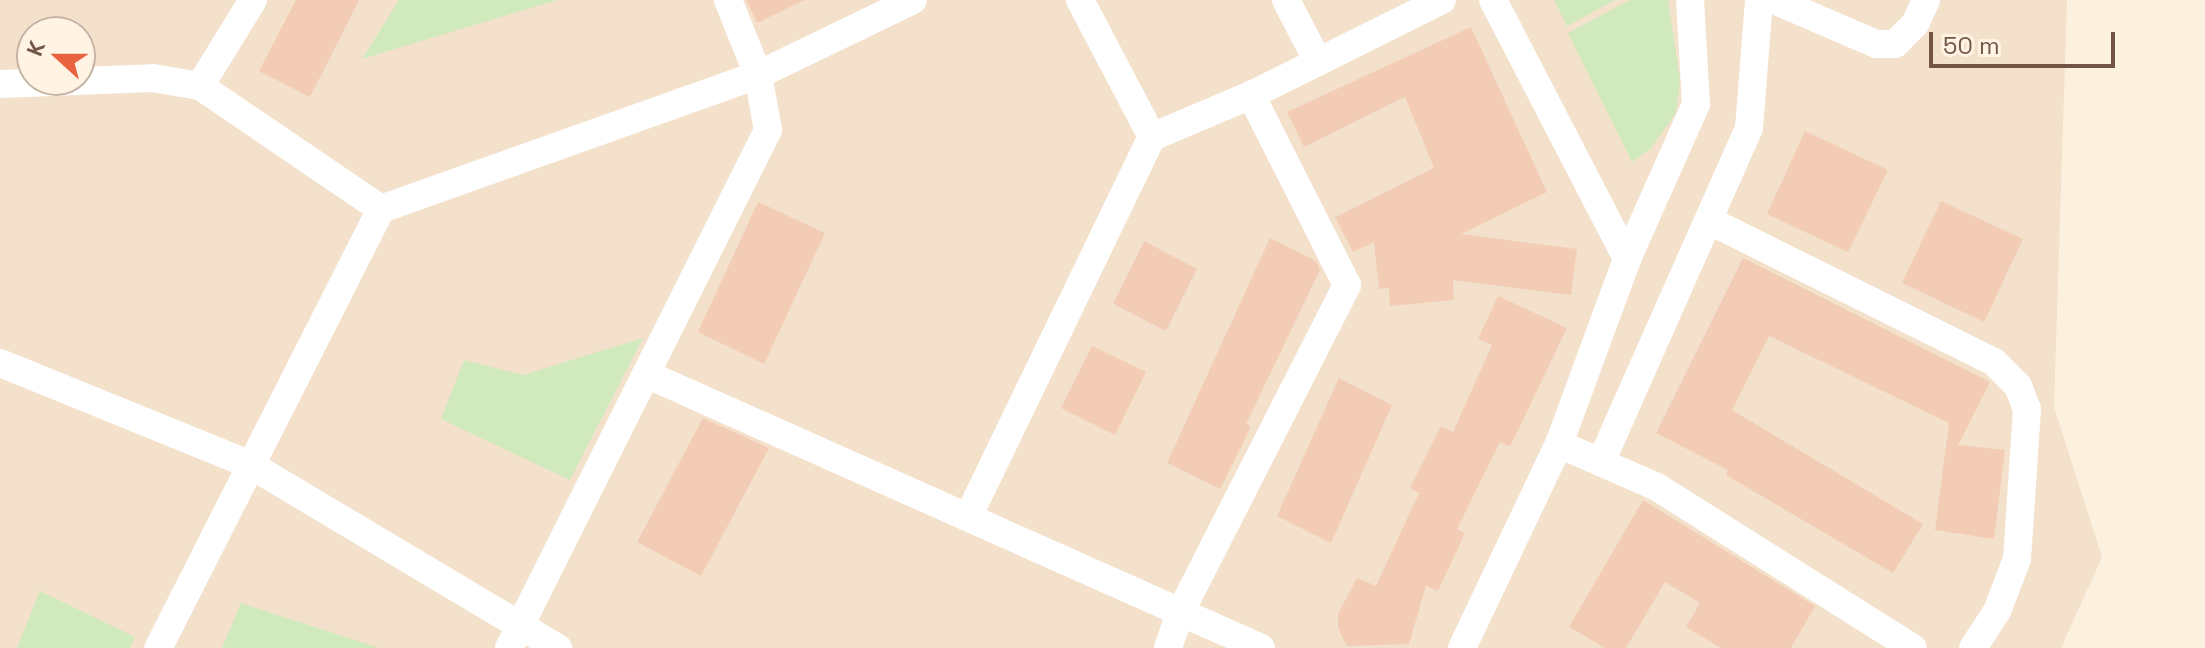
<!DOCTYPE html>
<html>
<head>
<meta charset="utf-8">
<style>
  body { margin:0 }
  #map { position:relative; width:2205px; height:648px; overflow:hidden; background:#fcf0de; font-family:"Space Grotesk",sans-serif }
  div>[style] { position:absolute }
  .residential>* { inset:0; background:#f4e1cc }
  .green>* { inset:0; background:#d0e9bd }
  .building>* { inset:0; background:#f2ccb5 }
  .minor>* { height:28px; margin:-14px; padding:0 14px; transform-origin:14px; border-radius:14px; background:#fff }
  span { translate:-50% -50%; white-space:nowrap; text-align:center; line-height:1.15; -webkit-text-stroke:8px #fff4e4; paint-order:stroke }
  .north { position:absolute; left:16px; top:16px; width:80px; height:80px; box-sizing:border-box; background:#fff4e4; border:2px solid #c7b4a5; border-radius:50%; rotate:291deg; font-size:22px; font-weight:700; line-height:32px; text-align:center; color:#725546 }
  .north::after { content:''; display:block; margin:auto; width:28px; height:36px; background:#e96240; clip-path:polygon(50% 0,100% 100%,50% 72%,0 100%) }
  .scale { position:absolute; left:1929px; top:32px; width:186px; height:36px; box-sizing:border-box; border:4px solid #725546; border-top:0; padding-left:10px; font-size:24px; line-height:28px; white-space:nowrap; color:#725546; -webkit-text-stroke:6px #fff4e4; paint-order:stroke }
</style>
</head>
<body>
<div id="map">
  <div class="residential">
    <div style="clip-path:polygon(evenodd,0 0,2067px 0,2054px 407px,2102px 557px,2061px 648px,0 648px,0 0,32px 32px,80px 32px,80px 80px,32px 80px,32px 32px)"></div>
  </div>
  <div class="green">
    <div style="clip-path:polygon(399px 0,557px 0,362px 59px)"></div>
    <div style="clip-path:polygon(1554px 0,1615px 0,1567px 26px)"></div>
    <div style="clip-path:polygon(1630px 0,1668px 0,1680px 80px,1676px 113px,1651px 148px,1632px 162px,1568px 33px)"></div>
    <div style="clip-path:polygon(643px 338px,570px 480px,441px 419px,464px 360px,523px 375px)"></div>
    <div style="clip-path:polygon(40px 591px,135px 637px,130px 648px,17px 648px)"></div>
    <div style="clip-path:polygon(241px 603px,379px 648px,222px 648px)"></div>
  </div>
  <div class="building">
    <div style="clip-path:polygon(296px 0,359px 0,310px 97px,259px 71px)"></div>
    <div style="clip-path:polygon(746px 0,805px 0,757px 23px)"></div>
    <div style="clip-path:polygon(1471px 27px,1547px 192px,1461px 234px,1577px 249px,1571px 295px,1453px 280px,1454px 300px,1390px 306px,1389px 288px,1379px 289px,1374px 242px,1353px 252px,1335px 217px,1434px 168px,1405px 97px,1304px 147px,1287px 112px)"></div>
    <div style="clip-path:polygon(1805px 131px,1888px 170px,1848px 252px,1767px 214px)"></div>
    <div style="clip-path:polygon(1941px 201px,2023px 239px,1984px 322px,1902px 283px)"></div>
    <div style="clip-path:polygon(758px 202px,825px 233px,764px 364px,698px 332px)"></div>
    <div style="clip-path:polygon(1270px 238px,1316px 261px,1320px 270px,1246px 424px,1251px 427px,1220px 489px,1167px 463px)"></div>
    <div style="clip-path:polygon(1144px 241px,1197px 269px,1166px 331px,1113px 304px)"></div>
    <div style="clip-path:polygon(1743px 258px,1990px 382px,1958px 445px,2005px 450px,1994px 539px,1935px 530px,1949px 423px,1769px 336px,1732px 410px,1923px 524px,1893px 573px,1726px 475px,1728px 470px,1656px 433px)"></div>
    <div style="clip-path:polygon(1498px 296px,1567px 328px,1510px 447px,1500px 442px,1457px 529px,1465px 533px,1438px 591px,1426px 586px,1409px 644px,1347px 646px,1338px 628px,1338px 614px,1357px 578px,1376px 586px,1419px 493px,1410px 488px,1441px 426px,1453px 432px,1492px 345px,1478px 339px)"></div>
    <div style="clip-path:polygon(1092px 346px,1146px 372px,1115px 435px,1061px 408px)"></div>
    <div style="clip-path:polygon(1339px 378px,1392px 405px,1331px 543px,1277px 516px)"></div>
    <div style="clip-path:polygon(703px 418px,769px 448px,701px 576px,637px 542px)"></div>
    <div style="clip-path:polygon(1643px 500px,1815px 606px,1791px 648px,1721px 648px,1686px 627px,1700px 603px,1665px 582px,1626px 648px,1605px 648px,1569px 627px)"></div>
  </div>
  <div class="minor">
    <div style="left:1286px;top:0;width:70px;rotate:62.7deg"></div>
    <div style="left:1493px;top:0;width:292px;rotate:62.6deg"></div>
    <div style="left:1774px;top:0;width:111px;rotate:23.3deg"></div>
    <div style="left:1876px;top:44px;width:19px"></div>
    <div style="left:1895px;top:44px;width:28px;rotate:-45deg"></div>
    <div style="left:1915px;top:24px;width:26px;rotate:-65deg"></div>
    <div style="left:0;top:84px;width:153px;rotate:-2.2deg"></div>
    <div style="left:153px;top:78px;width:48px;rotate:9.7deg"></div>
    <div style="left:200px;top:86px;width:219px;rotate:34.2deg"></div>
    <div style="left:381px;top:209px;width:492px;rotate:116.9deg"></div>
    <div style="left:200px;top:86px;width:101px;rotate:-58.4deg"></div>
    <div style="left:1152px;top:137px;width:108px;rotate:-23deg"></div>
    <div style="left:1251px;top:95px;width:213px;rotate:-26.4deg"></div>
    <div style="left:381px;top:209px;width:400px;rotate:-19.6deg"></div>
    <div style="left:758px;top:75px;width:172px;rotate:-25.8deg"></div>
    <div style="left:1710px;top:221px;width:317px;rotate:26.4deg"></div>
    <div style="left:1994px;top:362px;width:34px;rotate:45deg"></div>
    <div style="left:2018px;top:386px;width:25px;rotate:69deg"></div>
    <div style="left:2027px;top:409px;width:150px;rotate:93.8deg"></div>
    <div style="left:2017px;top:559px;width:56px;rotate:111deg"></div>
    <div style="left:1997px;top:611px;width:44px;rotate:123deg"></div>
    <div style="left:0;top:363px;width:269px;rotate:22.1deg"></div>
    <div style="left:249px;top:464px;width:360px;rotate:30.8deg"></div>
    <div style="left:646px;top:374px;width:673px;rotate:24.01deg"></div>
    <div style="left:1559px;top:444px;width:107px;rotate:23.7deg"></div>
    <div style="left:1657px;top:487px;width:302px;rotate:32.2deg"></div>
    <div style="left:1601px;top:462px;width:365px;rotate:-66.1deg"></div>
    <div style="left:1749px;top:128px;width:128px;rotate:-85.5deg"></div>
    <div style="left:969px;top:515px;width:420px;rotate:-64.2deg"></div>
    <div style="left:1152px;top:137px;width:155px;rotate:-117.7deg"></div>
    <div style="left:509px;top:648px;width:579px;rotate:-63.43deg"></div>
    <div style="left:768px;top:130px;width:56px;rotate:-100.3deg"></div>
    <div style="left:758px;top:75px;width:81px;rotate:-111.8deg"></div>
    <div style="left:1168px;top:648px;width:39px;rotate:-71deg"></div>
    <div style="left:1181px;top:611px;width:366px;rotate:-63deg"></div>
    <div style="left:1347px;top:285px;width:213px;rotate:-116.8deg"></div>
    <div style="left:1462px;top:648px;width:226px;rotate:-64.6deg"></div>
    <div style="left:1559px;top:444px;width:197px;rotate:-69.8deg"></div>
    <div style="left:1627px;top:259px;width:170px;rotate:-66deg"></div>
    <div style="left:1696px;top:104px;width:104px;rotate:-93.3deg"></div>
  </div>
  <div class="north">K</div>
  <div class="scale">50 m</div>
</div>
</body>
</html>
